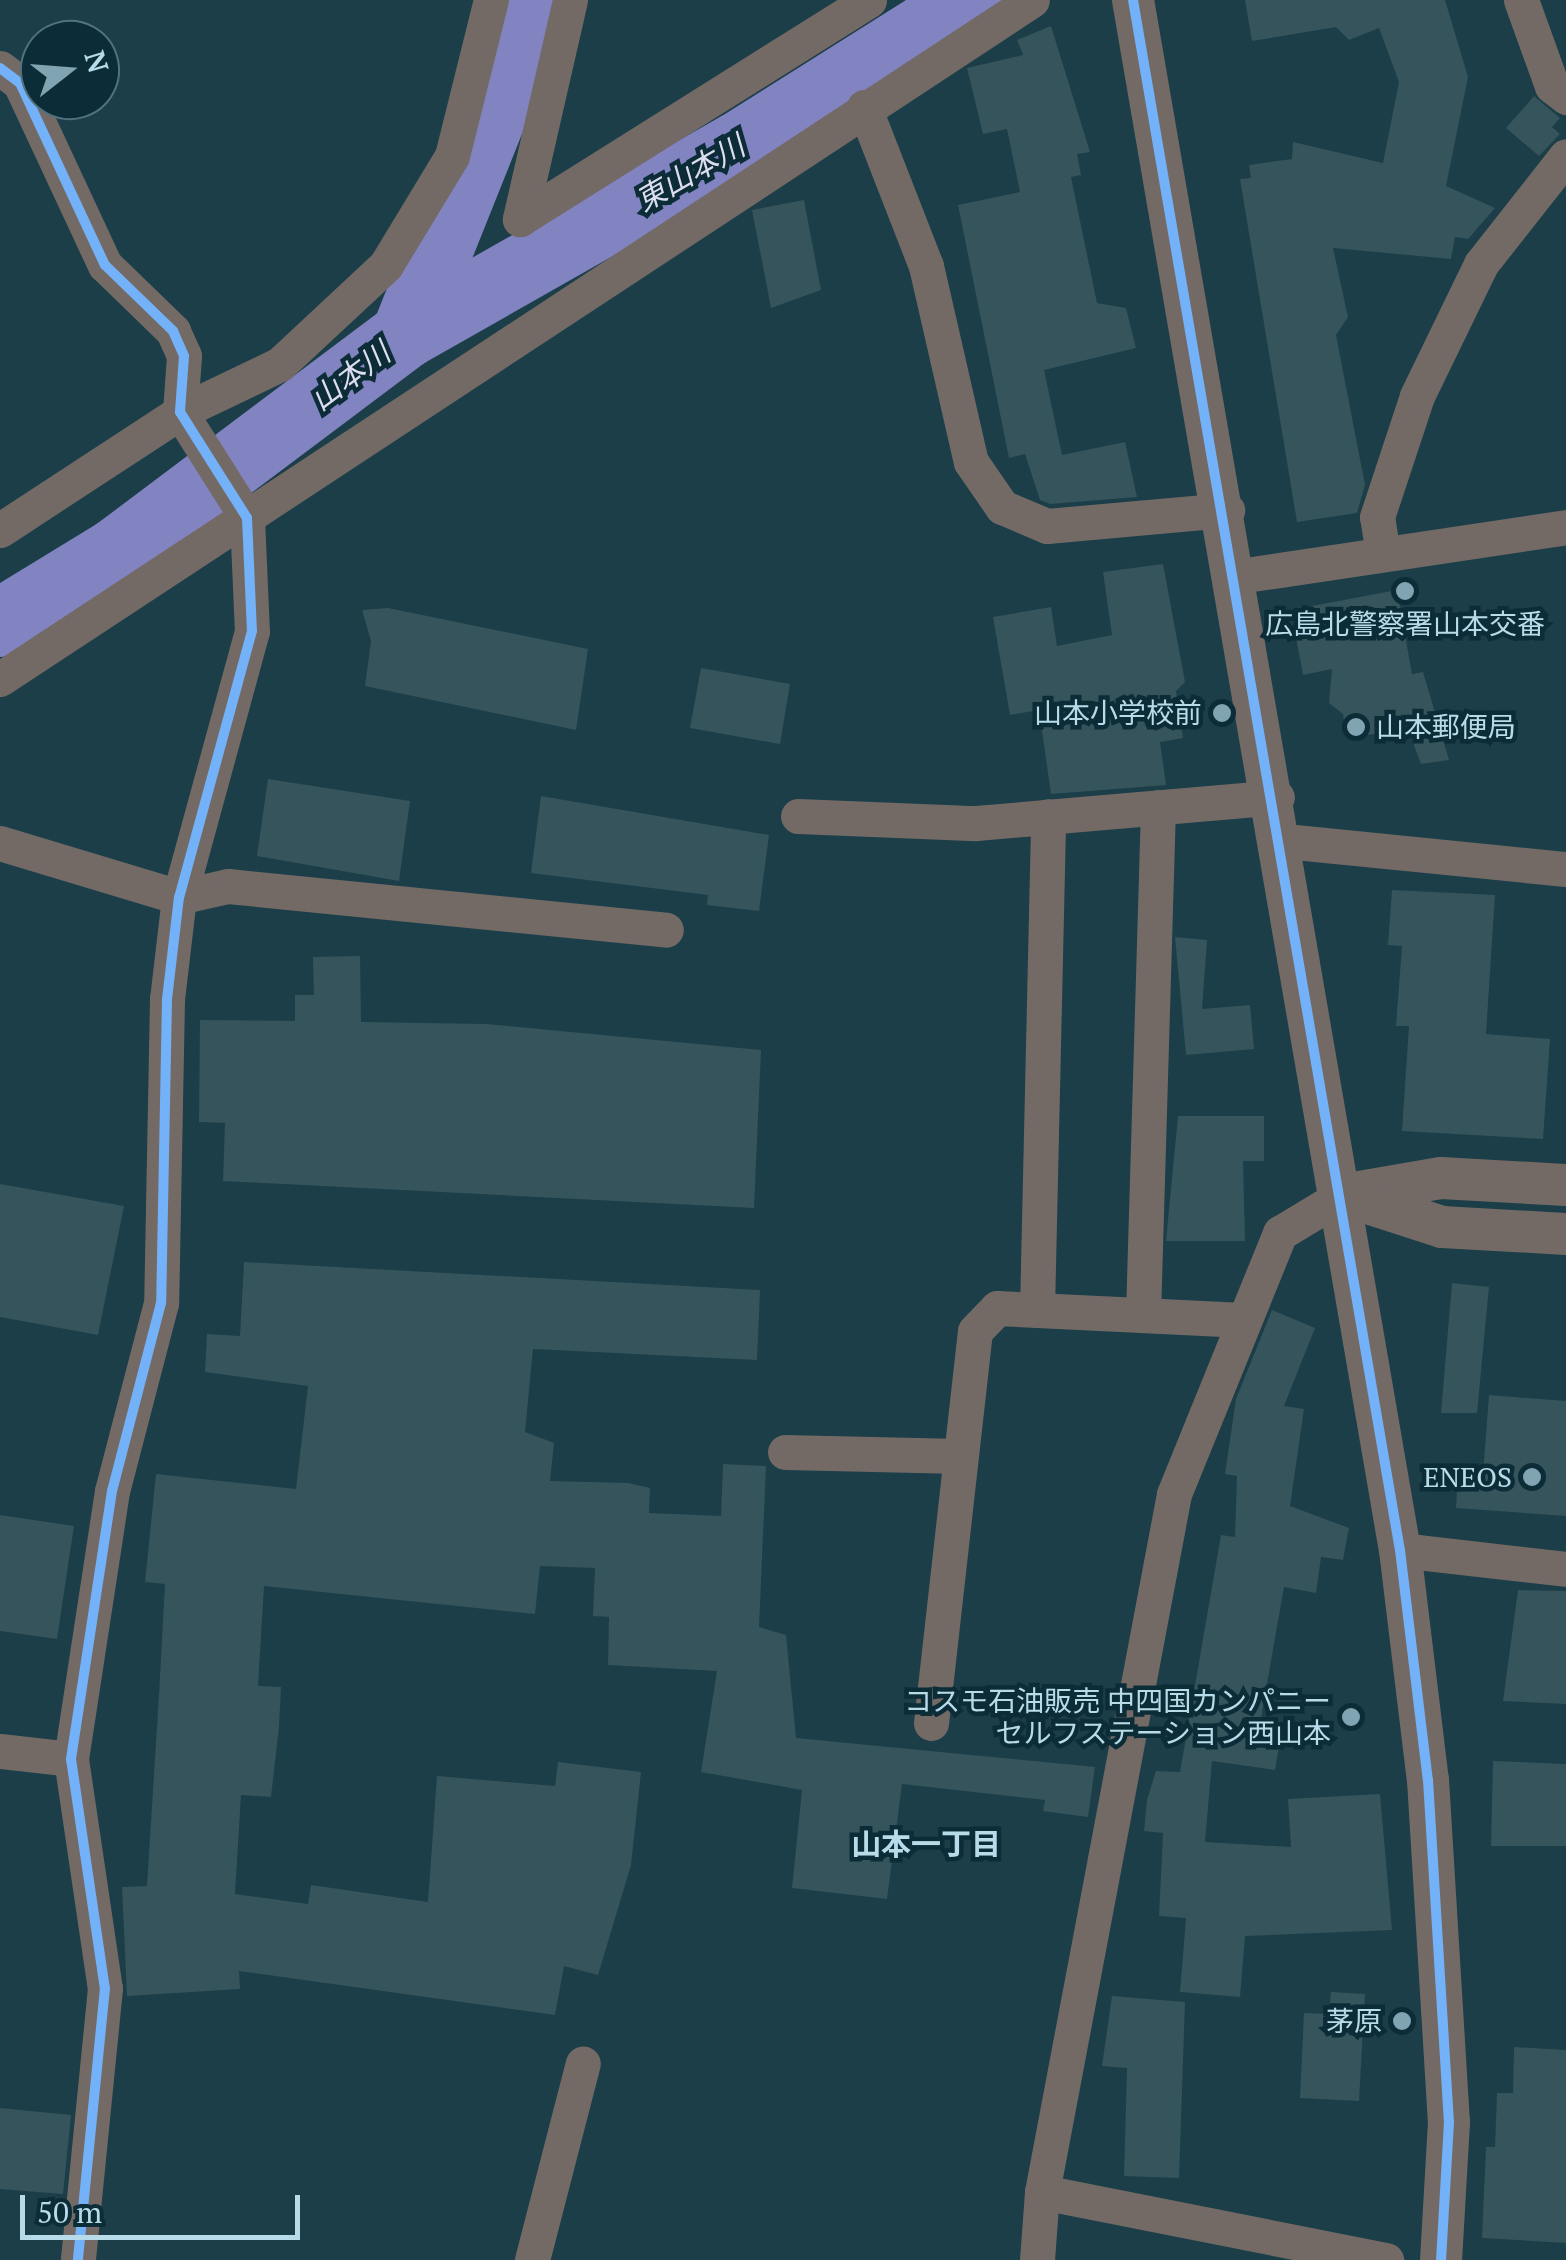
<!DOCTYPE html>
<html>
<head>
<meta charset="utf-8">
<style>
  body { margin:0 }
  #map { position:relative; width:1566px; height:2260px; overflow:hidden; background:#1b3e49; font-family:"PT Serif","Noto Sans JP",serif }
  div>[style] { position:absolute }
  .river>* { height:68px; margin:-34px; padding:0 34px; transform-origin:34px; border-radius:34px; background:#8283c1 }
  .building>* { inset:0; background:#36545b }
  .minor>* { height:35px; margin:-17.5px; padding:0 17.5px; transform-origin:17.5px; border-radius:17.5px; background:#736a66 }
  .tertiary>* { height:42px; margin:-21px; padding:0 21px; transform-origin:21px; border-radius:21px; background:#736a66 }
  .cycleway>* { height:10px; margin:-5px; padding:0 5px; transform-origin:5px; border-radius:5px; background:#73b2f8 }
  .dots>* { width:28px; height:28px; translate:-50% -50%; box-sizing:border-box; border:5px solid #0c2c37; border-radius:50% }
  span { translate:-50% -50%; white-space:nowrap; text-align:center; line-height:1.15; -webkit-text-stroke:9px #0c2c37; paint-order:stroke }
  .poi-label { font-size:28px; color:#b8dbea }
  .right { translate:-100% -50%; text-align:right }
  .left { translate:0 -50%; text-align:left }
  .water-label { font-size:30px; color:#ddddf0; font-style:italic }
  .neighbourhood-label { font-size:30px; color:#b8dbea; font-weight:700 }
  .north { position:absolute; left:20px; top:20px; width:100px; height:100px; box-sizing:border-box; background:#0c2c37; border:2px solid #51727f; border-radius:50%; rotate:73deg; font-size:28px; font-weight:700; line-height:40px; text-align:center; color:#b8dbea }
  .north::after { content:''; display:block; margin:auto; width:35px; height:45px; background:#81a4b2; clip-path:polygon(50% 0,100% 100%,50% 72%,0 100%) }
  .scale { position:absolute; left:20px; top:2195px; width:280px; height:45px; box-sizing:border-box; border:5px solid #b8dbea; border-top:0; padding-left:12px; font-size:30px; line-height:35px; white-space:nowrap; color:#b8dbea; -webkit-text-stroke:8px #0c2c37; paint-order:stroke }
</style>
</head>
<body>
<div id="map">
  <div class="river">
    <div style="left:405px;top:335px;width:361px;rotate:-68.2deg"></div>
    <div style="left:0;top:623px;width:136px;rotate:-31.5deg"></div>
    <div style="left:116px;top:552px;width:361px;rotate:-36.9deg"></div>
    <div style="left:405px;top:335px;width:383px;rotate:-29.6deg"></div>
    <div style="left:738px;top:146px;width:274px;rotate:-32.2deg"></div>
  </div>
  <div class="building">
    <div style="clip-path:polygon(1245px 0,1445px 0,1468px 77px,1446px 186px,1495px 208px,1468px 239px,1455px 237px,1451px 259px,1333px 248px,1348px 317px,1336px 335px,1365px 485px,1357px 513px,1297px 522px,1240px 179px,1251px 178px,1249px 165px,1292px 159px,1293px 142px,1383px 163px,1399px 82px,1379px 28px,1349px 40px,1336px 27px,1252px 41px)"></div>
    <div style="clip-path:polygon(1051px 26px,1090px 152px,1077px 154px,1081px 175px,1071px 177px,1097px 303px,1126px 308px,1136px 348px,1044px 370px,1062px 455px,1125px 442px,1137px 497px,1050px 504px,1040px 500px,1025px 454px,1009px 458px,958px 205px,1020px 192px,1007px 129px,983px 134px,967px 68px,1023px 55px,1017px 40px)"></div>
    <div style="clip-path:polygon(1534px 96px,1560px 118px,1552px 127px,1560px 134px,1539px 156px,1506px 128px)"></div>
    <div style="clip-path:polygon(804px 200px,821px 290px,771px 308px,752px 210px)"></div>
    <div style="clip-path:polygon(1163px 564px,1185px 682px,1176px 691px,1183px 738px,1160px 742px,1166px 785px,1051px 794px,1039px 710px,1010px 715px,993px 617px,1051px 607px,1057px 646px,1112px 635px,1103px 572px)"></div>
    <div style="clip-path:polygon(1397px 590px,1412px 674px,1423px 672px,1449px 760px,1421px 764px,1408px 729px,1347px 738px,1343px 714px,1329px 703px,1332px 669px,1303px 675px,1291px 610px)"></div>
    <div style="clip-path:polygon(388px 608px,588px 649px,576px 730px,365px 686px,371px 641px,362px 610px)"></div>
    <div style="clip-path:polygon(701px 668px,790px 684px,780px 744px,690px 728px)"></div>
    <div style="clip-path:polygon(268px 779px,410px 801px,399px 881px,257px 856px)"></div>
    <div style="clip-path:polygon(541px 796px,769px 835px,759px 911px,707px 905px,708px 895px,531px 873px)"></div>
    <div style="clip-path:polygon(1392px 890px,1495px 895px,1486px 1034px,1550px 1039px,1543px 1139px,1402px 1131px,1409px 1026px,1396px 1026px,1402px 946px,1388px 945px)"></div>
    <div style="clip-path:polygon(1175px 937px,1207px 940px,1202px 1009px,1250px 1005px,1254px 1049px,1186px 1055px)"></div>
    <div style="clip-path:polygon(360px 956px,361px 1022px,487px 1024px,761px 1050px,754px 1208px,223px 1181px,225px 1123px,199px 1122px,200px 1020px,295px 1021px,295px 995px,314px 995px,313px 957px)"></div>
    <div style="clip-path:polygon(1178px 1116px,1264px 1116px,1264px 1161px,1243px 1161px,1245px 1241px,1166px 1241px)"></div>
    <div style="clip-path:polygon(0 1184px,124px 1206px,98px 1335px,0 1317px)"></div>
    <div style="clip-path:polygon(244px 1262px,760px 1290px,757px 1360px,533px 1349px,525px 1432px,554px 1443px,550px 1481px,628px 1483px,650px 1488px,649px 1513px,721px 1516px,723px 1464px,766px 1466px,759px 1627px,786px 1635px,796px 1738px,1095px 1767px,1088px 1817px,1043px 1811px,1045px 1800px,902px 1784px,887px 1899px,792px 1888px,802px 1790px,701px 1772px,717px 1671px,608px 1665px,609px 1617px,593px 1616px,595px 1568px,540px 1566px,535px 1614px,264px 1586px,258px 1686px,281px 1687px,279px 1727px,271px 1797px,241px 1795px,235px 1894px,308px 1904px,311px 1885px,428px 1902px,437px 1776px,555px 1786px,558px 1762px,641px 1772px,631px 1865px,598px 1975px,564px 1966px,555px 2015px,239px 1971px,240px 1989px,127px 1996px,122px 1887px,147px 1886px,159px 1695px,165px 1584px,145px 1582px,156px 1474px,296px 1489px,308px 1386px,205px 1372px,207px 1334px,240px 1336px)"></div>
    <div style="clip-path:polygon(1452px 1283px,1489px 1287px,1477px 1413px,1441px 1413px)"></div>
    <div style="clip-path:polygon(1272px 1310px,1315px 1328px,1284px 1406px,1304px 1409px,1290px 1506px,1349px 1528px,1343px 1560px,1321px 1557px,1316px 1593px,1284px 1587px,1261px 1718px,1281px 1735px,1275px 1770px,1212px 1761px,1205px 1842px,1291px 1847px,1288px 1799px,1380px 1794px,1392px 1930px,1245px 1936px,1240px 1997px,1180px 1992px,1186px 1918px,1159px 1916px,1163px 1833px,1144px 1831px,1147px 1800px,1156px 1771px,1180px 1772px,1221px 1535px,1235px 1537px,1237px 1476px,1225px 1474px,1236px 1399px)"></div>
    <div style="clip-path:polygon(1489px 1395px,1566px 1401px,1566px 1516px,1456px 1508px,1458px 1472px,1483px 1474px)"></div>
    <div style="clip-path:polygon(0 1515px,74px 1526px,57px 1639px,0 1631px)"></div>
    <div style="clip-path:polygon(1518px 1590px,1566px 1591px,1566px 1704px,1503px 1701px)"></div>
    <div style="clip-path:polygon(1493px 1761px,1566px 1764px,1566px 1846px,1491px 1846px)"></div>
    <div style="clip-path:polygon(1331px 1992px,1365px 1994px,1359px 2101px,1300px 2098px,1304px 2013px,1329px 2014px)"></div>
    <div style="clip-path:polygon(1112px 1996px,1185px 2002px,1179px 2178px,1124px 2176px,1127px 2068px,1102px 2066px)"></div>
    <div style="clip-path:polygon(1514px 2047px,1566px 2050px,1566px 2243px,1482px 2238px,1486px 2147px,1495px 2147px,1497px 2093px,1513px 2093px)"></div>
    <div style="clip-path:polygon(0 2108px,71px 2115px,63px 2194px,0 2189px)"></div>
  </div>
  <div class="minor">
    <div style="left:570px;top:0;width:225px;rotate:102.9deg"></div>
    <div style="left:520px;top:219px;width:412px;rotate:-32.1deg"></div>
    <div style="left:1521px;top:0;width:91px;rotate:70.2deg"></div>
    <div style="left:1552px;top:86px;width:18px;rotate:38deg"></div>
    <div style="left:0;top:68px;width:25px;rotate:37deg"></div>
    <div style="left:20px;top:83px;width:201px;rotate:65deg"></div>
    <div style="left:105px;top:265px;width:95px;rotate:44.1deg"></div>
    <div style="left:173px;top:331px;width:27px;rotate:66deg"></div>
    <div style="left:184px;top:356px;width:56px;rotate:94.1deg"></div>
    <div style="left:180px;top:412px;width:125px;rotate:57.7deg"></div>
    <div style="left:247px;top:518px;width:113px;rotate:87.5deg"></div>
    <div style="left:252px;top:631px;width:276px;rotate:105.3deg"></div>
    <div style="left:179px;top:897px;width:103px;rotate:96.7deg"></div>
    <div style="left:167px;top:999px;width:304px;rotate:91.1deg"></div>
    <div style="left:161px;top:1303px;width:194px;rotate:104.6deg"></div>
    <div style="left:112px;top:1491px;width:271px;rotate:98.7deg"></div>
    <div style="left:71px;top:1759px;width:232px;rotate:81.6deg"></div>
    <div style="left:105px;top:1988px;width:273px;rotate:95.7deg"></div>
    <div style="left:864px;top:107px;width:171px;rotate:68.7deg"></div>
    <div style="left:926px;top:266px;width:201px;rotate:77.1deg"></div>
    <div style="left:971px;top:462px;width:55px;rotate:55.4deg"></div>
    <div style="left:1002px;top:507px;width:49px;rotate:22.9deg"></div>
    <div style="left:1047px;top:526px;width:181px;rotate:-5.1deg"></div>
    <div style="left:0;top:530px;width:215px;rotate:-33.2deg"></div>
    <div style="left:180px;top:412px;width:111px;rotate:-25.6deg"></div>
    <div style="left:280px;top:364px;width:145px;rotate:-43deg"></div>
    <div style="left:386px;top:265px;width:127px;rotate:-58.8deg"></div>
    <div style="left:452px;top:156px;width:161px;rotate:-76deg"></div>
    <div style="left:1383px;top:554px;width:37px;rotate:-99deg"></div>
    <div style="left:1377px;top:517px;width:127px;rotate:-71.7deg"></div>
    <div style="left:1417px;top:396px;width:147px;rotate:-64.1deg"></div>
    <div style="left:1481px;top:264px;width:137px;rotate:-51.8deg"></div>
    <div style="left:1239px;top:576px;width:331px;rotate:-8.5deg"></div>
    <div style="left:0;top:679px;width:1235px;rotate:-33.34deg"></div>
    <div style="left:798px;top:816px;width:178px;rotate:2.3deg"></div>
    <div style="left:976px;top:823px;width:302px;rotate:-4.9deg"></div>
    <div style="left:1285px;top:841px;width:282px;rotate:5.7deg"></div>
    <div style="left:0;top:843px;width:187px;rotate:16.8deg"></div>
    <div style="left:179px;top:897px;width:50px;rotate:-12.7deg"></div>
    <div style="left:228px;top:886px;width:440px;rotate:5.7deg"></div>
    <div style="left:1037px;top:1310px;width:494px;rotate:-88.7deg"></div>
    <div style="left:1143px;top:1315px;width:508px;rotate:-88.31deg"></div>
    <div style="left:785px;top:1452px;width:175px;rotate:1.3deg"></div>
    <div style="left:1400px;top:1550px;width:167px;rotate:6.5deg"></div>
    <div style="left:931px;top:1723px;width:394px;rotate:-83.6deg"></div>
    <div style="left:975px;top:1331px;width:32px;rotate:-46deg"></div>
    <div style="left:997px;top:1308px;width:247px;rotate:2.8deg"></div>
    <div style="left:0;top:1751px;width:71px;rotate:6.4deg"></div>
    <div style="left:1042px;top:2192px;width:351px;rotate:11.2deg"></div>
    <div style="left:532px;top:2260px;width:203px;rotate:-75.5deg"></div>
    <div style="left:1037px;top:2260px;width:68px;rotate:-85.8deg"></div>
    <div style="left:1042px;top:2192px;width:710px;rotate:-79.29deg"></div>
    <div style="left:1174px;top:1494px;width:282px;rotate:-67.9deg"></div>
    <div style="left:1280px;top:1233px;width:74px;rotate:-31.1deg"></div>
  </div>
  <div class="tertiary">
    <div style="left:1133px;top:0;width:1573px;rotate:80.23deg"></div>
    <div style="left:1400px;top:1550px;width:232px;rotate:83.1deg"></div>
    <div style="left:1428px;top:1780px;width:343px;rotate:86.5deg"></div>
    <div style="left:1449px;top:2122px;width:138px;rotate:93.3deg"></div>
    <div style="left:1348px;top:1194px;width:94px;rotate:-9.8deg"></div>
    <div style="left:1441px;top:1178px;width:125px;rotate:3.2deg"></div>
    <div style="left:1343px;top:1195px;width:104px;rotate:17.9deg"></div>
    <div style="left:1442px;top:1227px;width:124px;rotate:3.2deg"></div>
  </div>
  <div class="cycleway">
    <div style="left:1133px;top:0;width:1573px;rotate:80.23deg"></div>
    <div style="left:1400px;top:1550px;width:232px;rotate:83.1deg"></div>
    <div style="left:1428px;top:1780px;width:343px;rotate:86.5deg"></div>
    <div style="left:1449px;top:2122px;width:138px;rotate:93.3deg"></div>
    <div style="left:0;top:68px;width:25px;rotate:37deg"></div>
    <div style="left:20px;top:83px;width:201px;rotate:65deg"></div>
    <div style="left:105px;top:265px;width:95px;rotate:44.1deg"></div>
    <div style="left:173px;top:331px;width:27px;rotate:66deg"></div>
    <div style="left:184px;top:356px;width:56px;rotate:94.1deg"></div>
    <div style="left:180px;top:412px;width:125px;rotate:57.7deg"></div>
    <div style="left:247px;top:518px;width:113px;rotate:87.5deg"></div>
    <div style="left:252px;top:631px;width:276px;rotate:105.3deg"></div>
    <div style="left:179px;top:897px;width:103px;rotate:96.7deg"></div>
    <div style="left:167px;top:999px;width:304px;rotate:91.1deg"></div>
    <div style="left:161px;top:1303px;width:194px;rotate:104.6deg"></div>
    <div style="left:112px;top:1491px;width:271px;rotate:98.7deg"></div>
    <div style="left:71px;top:1759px;width:232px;rotate:81.6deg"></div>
    <div style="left:105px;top:1988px;width:273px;rotate:95.7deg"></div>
  </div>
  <div class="dots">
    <div style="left:1405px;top:591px;background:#81a4b2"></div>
    <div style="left:1222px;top:713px;background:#81a4b2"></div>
    <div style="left:1356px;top:727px;background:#81a4b2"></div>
    <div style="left:1532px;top:1477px;background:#81a4b2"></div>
    <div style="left:1351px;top:1717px;background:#81a4b2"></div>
    <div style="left:1402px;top:2021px;background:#81a4b2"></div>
  </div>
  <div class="poi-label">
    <span style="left:1405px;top:624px">広島北警察署山本交番</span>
    <span class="right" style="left:1202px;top:713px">山本小学校前</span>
    <span class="left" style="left:1376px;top:727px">山本郵便局</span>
    <span class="right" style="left:1512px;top:1477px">ENEOS</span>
    <span class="right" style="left:1331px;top:1717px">コスモ石油販売 中四国カンパニー<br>セルフステーション西山本</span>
    <span class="right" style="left:1382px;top:2021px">茅原</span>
  </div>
  <div class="water-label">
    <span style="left:690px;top:173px;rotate:-30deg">東山本川</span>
    <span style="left:350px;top:376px;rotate:-37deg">山本川</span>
  </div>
  <div class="neighbourhood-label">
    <span style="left:926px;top:1844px">山本一丁目</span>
  </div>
  <div class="north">N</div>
  <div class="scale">50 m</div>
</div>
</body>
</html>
